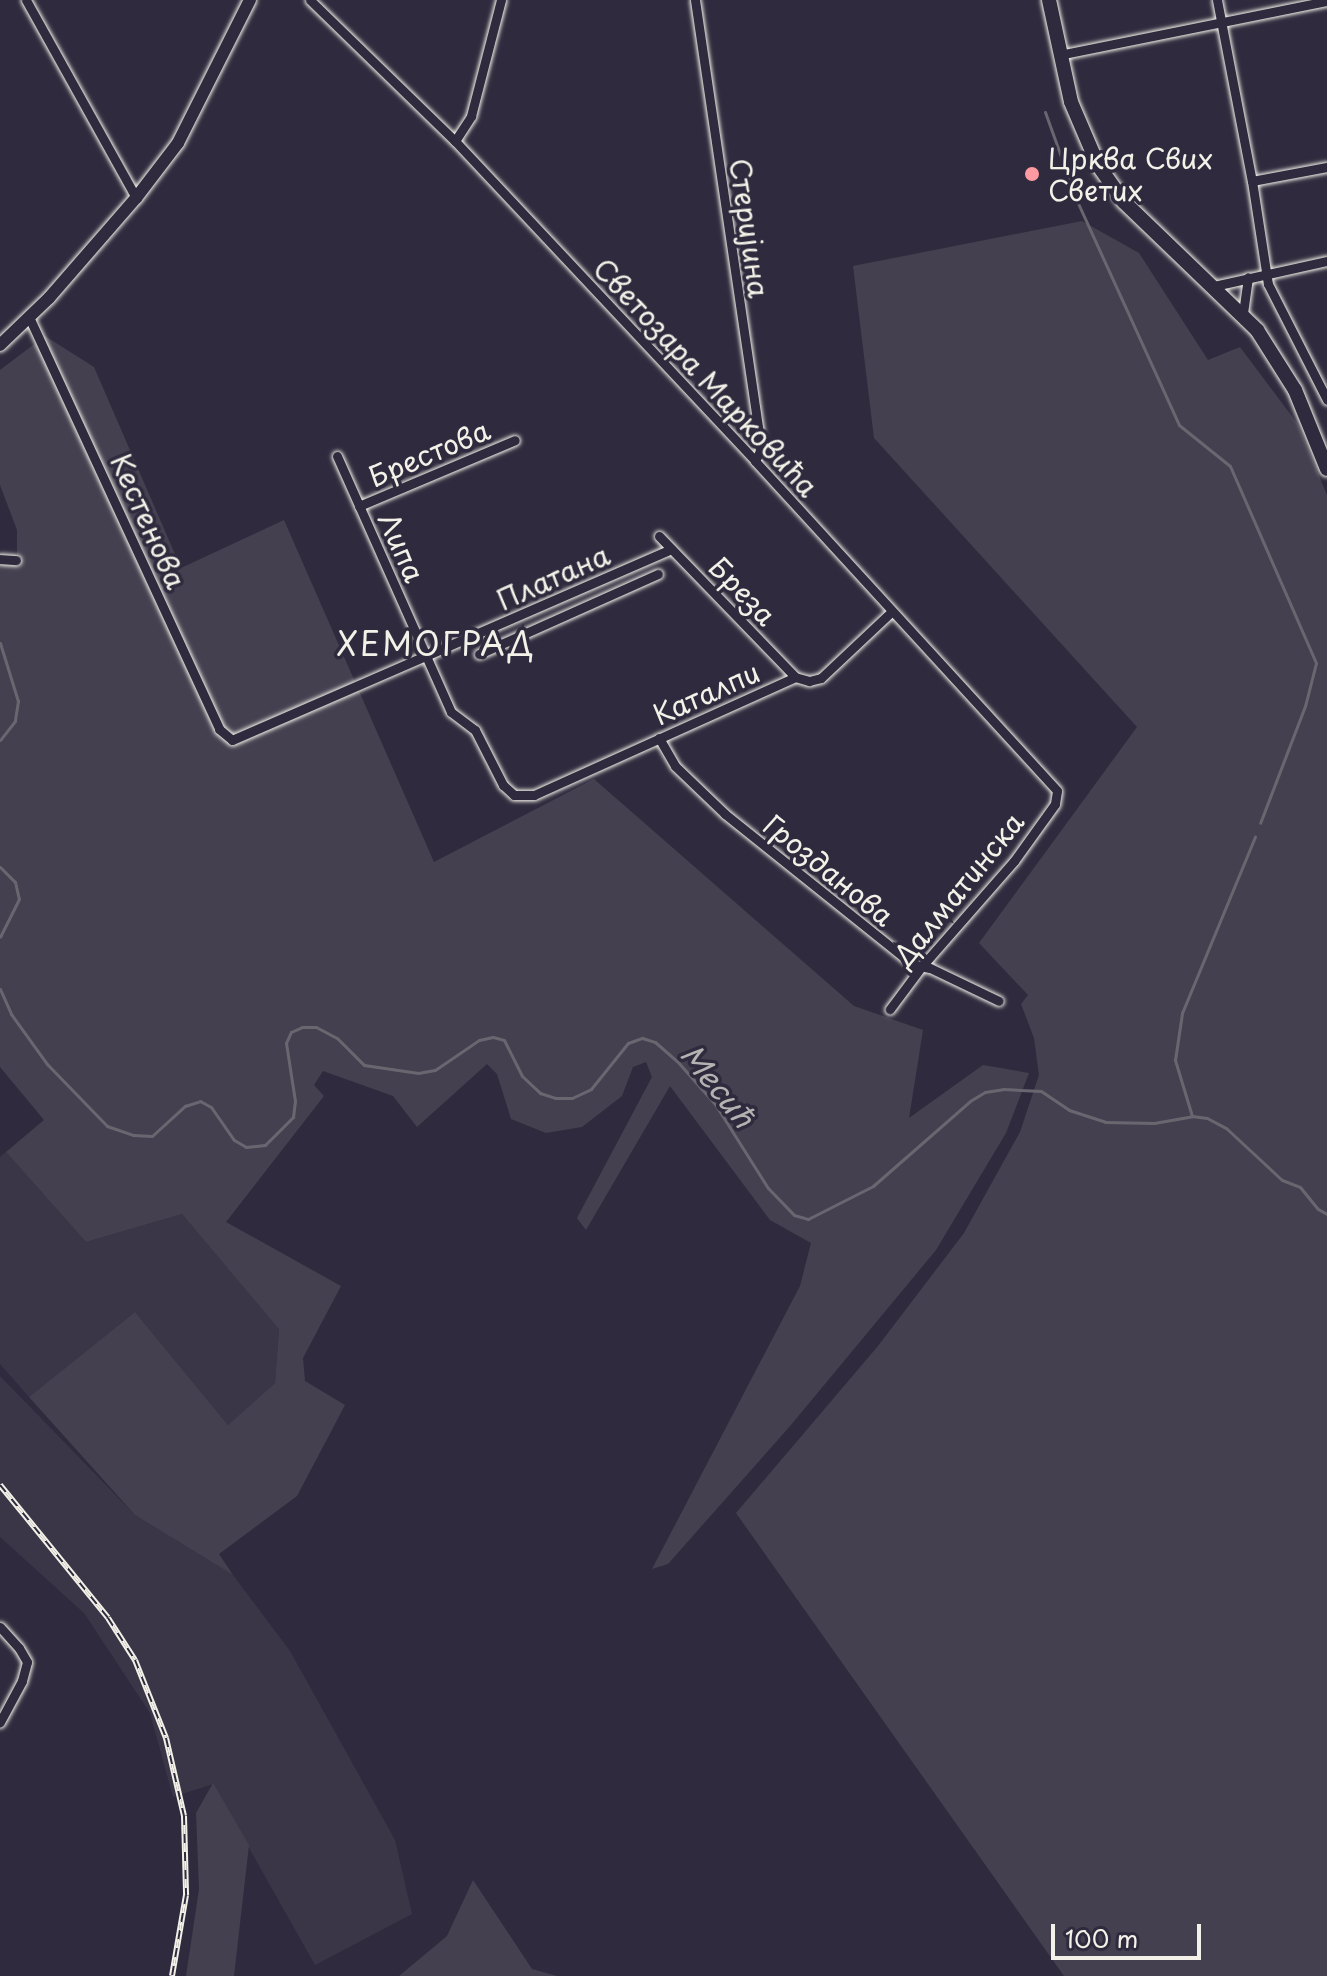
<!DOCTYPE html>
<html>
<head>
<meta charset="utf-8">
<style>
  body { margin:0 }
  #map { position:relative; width:1327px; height:1976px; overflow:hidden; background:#2f2a3d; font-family:"Playpen Sans",sans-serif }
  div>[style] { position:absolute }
  .built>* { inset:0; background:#3b3647 }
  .green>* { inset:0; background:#454050 }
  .stream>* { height:3px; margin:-1.5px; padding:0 1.5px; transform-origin:1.5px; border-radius:1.5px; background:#6a6670 }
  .roads { filter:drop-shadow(0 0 2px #f4f1e8) drop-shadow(0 0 2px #f4f1e8) }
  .street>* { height:9px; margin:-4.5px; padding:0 4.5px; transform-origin:4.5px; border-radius:4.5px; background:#2f2a3d }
  .secondary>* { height:12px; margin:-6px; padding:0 6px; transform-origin:6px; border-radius:6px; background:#2f2a3d }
  .primary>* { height:14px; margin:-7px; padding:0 7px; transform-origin:7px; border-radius:7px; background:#2f2a3d }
  .rail>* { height:6px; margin-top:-3px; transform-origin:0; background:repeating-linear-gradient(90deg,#2f2a3d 0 9px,#f4f1e8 0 18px); box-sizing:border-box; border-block:2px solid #f4f1e8 }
  .dots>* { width:22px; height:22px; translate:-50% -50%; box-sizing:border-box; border:4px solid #2f2a3d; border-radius:50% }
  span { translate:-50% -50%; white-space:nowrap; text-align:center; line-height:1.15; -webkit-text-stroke:7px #2f2a3d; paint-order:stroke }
  .poi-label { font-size:28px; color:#f4f1e8 }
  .left { translate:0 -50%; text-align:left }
  .street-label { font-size:28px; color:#f4f1e8 }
  .water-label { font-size:30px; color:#b6b2b2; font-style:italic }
  .quarter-label { font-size:32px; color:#f4f1e8; letter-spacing:2px }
  .scale { position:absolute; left:1051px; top:1924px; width:150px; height:36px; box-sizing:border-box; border:4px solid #f4f1e8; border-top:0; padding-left:10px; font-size:24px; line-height:28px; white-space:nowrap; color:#f4f1e8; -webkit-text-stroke:6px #2f2a3d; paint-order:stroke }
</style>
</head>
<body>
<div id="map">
  <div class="built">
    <div style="clip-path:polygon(6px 1152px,86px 1242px,182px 1214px,279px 1328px,275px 1383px,228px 1425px,135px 1312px,29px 1397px,0 1364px,0 1157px)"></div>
    <div style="clip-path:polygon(0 1376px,135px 1515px,233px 1575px,290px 1651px,395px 1840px,412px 1914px,315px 1965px,213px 1784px,173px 1797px,150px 1713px,84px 1613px,0 1537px)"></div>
  </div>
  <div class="green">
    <div style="clip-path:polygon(1082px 221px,1139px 253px,1208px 360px,1240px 347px,1297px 423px,1327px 495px,1327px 1976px,1064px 1976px,736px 1513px,878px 1346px,964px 1233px,1020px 1132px,1039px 1075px,1034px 1038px,1021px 1004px,1028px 995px,979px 943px,1137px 727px,874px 438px,853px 266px)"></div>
    <div style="clip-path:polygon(45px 336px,94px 367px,181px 568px,284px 520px,434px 862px,594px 779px,854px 1006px,923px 1030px,909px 1118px,983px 1065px,1029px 1073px,1006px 1133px,936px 1250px,791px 1425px,668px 1564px,652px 1569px,800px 1286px,811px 1243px,770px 1220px,670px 1086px,586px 1230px,577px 1218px,652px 1077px,646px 1062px,633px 1067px,622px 1096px,582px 1127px,546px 1133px,511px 1119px,497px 1074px,487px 1064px,417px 1127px,393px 1096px,323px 1071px,314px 1085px,324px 1096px,226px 1222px,341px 1286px,303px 1358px,305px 1381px,345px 1405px,297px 1496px,219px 1554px,233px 1575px,135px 1515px,29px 1397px,135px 1312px,228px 1425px,275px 1383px,279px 1329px,182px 1214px,86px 1242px,6px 1152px,44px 1120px,0 1067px,0 565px,17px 566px,17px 530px,0 485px,0 370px)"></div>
    <div style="clip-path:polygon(213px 1783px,249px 1845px,234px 1976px,186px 1976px,199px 1889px,196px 1813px)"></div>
    <div style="clip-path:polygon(473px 1880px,532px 1969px,557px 1976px,399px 1976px,447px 1936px)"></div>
  </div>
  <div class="stream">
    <div style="left:1045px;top:112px;width:95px;rotate:70.2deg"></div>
    <div style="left:1077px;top:201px;width:246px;rotate:65.5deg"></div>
    <div style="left:1179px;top:425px;width:65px;rotate:38.8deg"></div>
    <div style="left:1230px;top:466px;width:215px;rotate:66.4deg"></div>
    <div style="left:1316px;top:663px;width:44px;rotate:104.3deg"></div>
    <div style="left:1305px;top:706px;width:125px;rotate:111deg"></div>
    <div style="left:0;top:643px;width:61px;rotate:72.8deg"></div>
    <div style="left:18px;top:701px;width:20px;rotate:99deg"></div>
    <div style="left:15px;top:721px;width:24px;rotate:128deg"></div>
    <div style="left:0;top:867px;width:21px;rotate:45deg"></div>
    <div style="left:15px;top:882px;width:17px;rotate:77deg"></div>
    <div style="left:19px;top:899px;width:42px;rotate:116.6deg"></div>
    <div style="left:0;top:989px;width:27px;rotate:66deg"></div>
    <div style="left:11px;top:1014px;width:62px;rotate:54.2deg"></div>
    <div style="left:47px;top:1064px;width:86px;rotate:45.9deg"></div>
    <div style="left:107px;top:1126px;width:28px;rotate:19deg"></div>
    <div style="left:133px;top:1135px;width:19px;rotate:3deg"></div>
    <div style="left:152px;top:1136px;width:45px;rotate:-42.3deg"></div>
    <div style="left:185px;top:1106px;width:16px;rotate:-18deg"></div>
    <div style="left:200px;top:1101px;width:13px;rotate:29deg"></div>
    <div style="left:211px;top:1107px;width:40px;rotate:55.1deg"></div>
    <div style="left:234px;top:1140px;width:14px;rotate:30deg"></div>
    <div style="left:246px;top:1147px;width:19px;rotate:-6deg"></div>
    <div style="left:265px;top:1145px;width:40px;rotate:-45deg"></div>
    <div style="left:293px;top:1117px;width:16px;rotate:-83deg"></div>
    <div style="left:295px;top:1101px;width:59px;rotate:-98.8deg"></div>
    <div style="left:286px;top:1043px;width:12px;rotate:-66deg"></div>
    <div style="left:291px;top:1032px;width:12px;rotate:-24deg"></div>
    <div style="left:302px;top:1027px;width:14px"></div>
    <div style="left:316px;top:1027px;width:24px;rotate:28deg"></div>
    <div style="left:337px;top:1038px;width:38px;rotate:45deg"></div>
    <div style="left:364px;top:1065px;width:55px;rotate:8.4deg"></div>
    <div style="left:418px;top:1073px;width:17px;rotate:-10deg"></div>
    <div style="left:435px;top:1070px;width:53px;rotate:-34.3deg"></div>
    <div style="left:479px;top:1040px;width:14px;rotate:-12deg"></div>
    <div style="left:493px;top:1037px;width:11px;rotate:15deg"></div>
    <div style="left:504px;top:1040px;width:40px;rotate:63.4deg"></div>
    <div style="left:522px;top:1076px;width:25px;rotate:43deg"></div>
    <div style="left:540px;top:1093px;width:16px;rotate:18deg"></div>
    <div style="left:555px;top:1098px;width:17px"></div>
    <div style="left:572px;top:1098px;width:21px;rotate:-25deg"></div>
    <div style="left:591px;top:1089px;width:59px;rotate:-51.2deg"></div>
    <div style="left:628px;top:1043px;width:15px;rotate:-20deg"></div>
    <div style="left:642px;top:1038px;width:14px;rotate:17deg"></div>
    <div style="left:655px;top:1042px;width:29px;rotate:41deg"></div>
    <div style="left:677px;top:1061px;width:57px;rotate:48.5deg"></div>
    <div style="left:715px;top:1104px;width:99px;rotate:57.8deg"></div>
    <div style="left:768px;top:1188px;width:37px;rotate:46deg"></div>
    <div style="left:794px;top:1215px;width:15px;rotate:16deg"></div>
    <div style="left:808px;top:1219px;width:73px;rotate:-26.9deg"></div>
    <div style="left:873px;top:1186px;width:129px;rotate:-41.2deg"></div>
    <div style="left:970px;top:1101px;width:17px;rotate:-31deg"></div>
    <div style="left:985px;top:1092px;width:18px;rotate:-9deg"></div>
    <div style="left:1003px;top:1089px;width:38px;rotate:3deg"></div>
    <div style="left:1041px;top:1091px;width:34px;rotate:34deg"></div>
    <div style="left:1069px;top:1110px;width:38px;rotate:18deg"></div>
    <div style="left:1105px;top:1122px;width:49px;rotate:1.2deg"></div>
    <div style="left:1154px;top:1123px;width:39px;rotate:-10deg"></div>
    <div style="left:1192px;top:1116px;width:15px;rotate:8deg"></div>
    <div style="left:1207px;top:1118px;width:21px;rotate:28deg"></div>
    <div style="left:1226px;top:1128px;width:76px;rotate:42.9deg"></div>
    <div style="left:1282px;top:1180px;width:19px;rotate:21deg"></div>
    <div style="left:1300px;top:1187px;width:28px;rotate:51deg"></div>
    <div style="left:1318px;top:1209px;width:10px;rotate:29deg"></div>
    <div style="left:1192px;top:1116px;width:59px;rotate:-106.9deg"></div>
    <div style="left:1175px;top:1060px;width:48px;rotate:-81.5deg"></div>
    <div style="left:1182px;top:1013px;width:191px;rotate:-67.5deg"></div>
  </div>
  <div class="roads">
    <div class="street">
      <div style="left:26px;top:0;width:227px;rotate:60.9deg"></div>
      <div style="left:310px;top:0;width:202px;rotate:44.2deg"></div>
      <div style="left:455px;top:141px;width:439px;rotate:46.8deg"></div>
      <div style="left:755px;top:461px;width:447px;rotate:47.5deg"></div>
      <div style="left:1057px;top:791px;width:13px;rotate:99deg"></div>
      <div style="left:1055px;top:804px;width:70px;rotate:125.7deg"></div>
      <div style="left:1014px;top:861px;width:140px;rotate:131.2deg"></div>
      <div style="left:922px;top:966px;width:54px;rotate:126.7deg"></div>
      <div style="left:695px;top:0;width:438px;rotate:81.6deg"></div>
      <div style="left:759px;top:433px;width:18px;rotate:87deg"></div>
      <div style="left:760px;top:451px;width:11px;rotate:117deg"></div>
      <div style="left:1217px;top:0;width:184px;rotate:79.1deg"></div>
      <div style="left:1252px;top:181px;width:104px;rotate:81.2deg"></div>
      <div style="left:1268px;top:284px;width:130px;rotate:63deg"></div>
      <div style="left:1059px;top:55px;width:273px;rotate:-11.4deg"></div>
      <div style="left:455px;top:141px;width:30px;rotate:-57deg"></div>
      <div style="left:471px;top:116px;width:120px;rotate:-75.5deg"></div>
      <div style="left:1252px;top:181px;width:76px;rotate:-10.6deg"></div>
      <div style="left:1214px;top:286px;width:116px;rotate:-12.5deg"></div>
      <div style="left:1243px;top:313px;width:36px;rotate:-82deg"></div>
      <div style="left:29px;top:317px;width:454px;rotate:65.2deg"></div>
      <div style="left:219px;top:729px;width:17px;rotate:40deg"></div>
      <div style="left:232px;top:740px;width:479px;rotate:-23.5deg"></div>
      <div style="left:337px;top:456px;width:280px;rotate:66deg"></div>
      <div style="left:451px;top:712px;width:30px;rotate:37deg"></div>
      <div style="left:475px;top:730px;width:62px;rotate:63deg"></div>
      <div style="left:503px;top:785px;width:15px;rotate:42deg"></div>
      <div style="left:514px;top:795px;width:20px"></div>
      <div style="left:534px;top:795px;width:286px;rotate:-24.3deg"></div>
      <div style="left:795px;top:677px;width:15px;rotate:16deg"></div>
      <div style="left:809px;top:681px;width:12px;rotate:-14deg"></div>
      <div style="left:821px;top:678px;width:96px;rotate:-43.3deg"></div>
      <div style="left:359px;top:506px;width:169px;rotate:-22.9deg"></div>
      <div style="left:659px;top:536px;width:196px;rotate:46deg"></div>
      <div style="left:0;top:559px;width:16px;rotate:4deg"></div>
      <div style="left:479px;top:654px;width:196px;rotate:-24.1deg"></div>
      <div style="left:659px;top:738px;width:32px;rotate:60deg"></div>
      <div style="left:675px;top:766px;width:69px;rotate:43.8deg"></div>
      <div style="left:725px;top:814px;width:240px;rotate:38.7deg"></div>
      <div style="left:912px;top:964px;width:18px;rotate:13deg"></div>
      <div style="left:930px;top:968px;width:76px;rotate:25.6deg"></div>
      <div style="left:0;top:1627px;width:28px;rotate:48deg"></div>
      <div style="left:19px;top:1648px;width:16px;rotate:60deg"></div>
      <div style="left:27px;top:1662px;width:20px;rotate:105deg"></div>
      <div style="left:22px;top:1681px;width:47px;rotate:118.2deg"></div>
    </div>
    <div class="secondary">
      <div style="left:0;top:345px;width:68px;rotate:-43.8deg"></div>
      <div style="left:49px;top:298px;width:133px;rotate:-49deg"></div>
      <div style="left:136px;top:198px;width:69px;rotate:-52.6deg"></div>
      <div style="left:178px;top:143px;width:160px;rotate:-63.3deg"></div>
    </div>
    <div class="primary">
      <div style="left:1049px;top:0;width:104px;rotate:77.8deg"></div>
      <div style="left:1071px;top:102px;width:69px;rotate:66.8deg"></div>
      <div style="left:1098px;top:165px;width:45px;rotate:54.9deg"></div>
      <div style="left:1124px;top:202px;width:185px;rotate:43.9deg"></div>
      <div style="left:1257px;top:330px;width:71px;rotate:57.7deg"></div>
      <div style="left:1295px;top:390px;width:85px;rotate:67.9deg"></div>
    </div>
  </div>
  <div class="rail">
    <div style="left:0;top:1485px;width:171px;rotate:50.9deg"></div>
    <div style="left:108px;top:1618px;width:50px;rotate:57.3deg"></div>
    <div style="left:135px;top:1660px;width:84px;rotate:68.3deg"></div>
    <div style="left:166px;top:1738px;width:80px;rotate:77deg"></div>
    <div style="left:184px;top:1816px;width:79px;rotate:88.5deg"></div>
    <div style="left:186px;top:1895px;width:82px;rotate:99.8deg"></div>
  </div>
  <div class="dots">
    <div style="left:1032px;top:174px;background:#ff9aa2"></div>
  </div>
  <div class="poi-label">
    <span class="left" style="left:1048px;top:174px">Црква Свих<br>Светих</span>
  </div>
  <div class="street-label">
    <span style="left:750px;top:228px;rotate:82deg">Стеријина</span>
    <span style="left:706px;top:377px;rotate:47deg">Светозара Марковића</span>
    <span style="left:429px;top:453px;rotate:-23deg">Брестова</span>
    <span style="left:149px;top:521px;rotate:66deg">Кестенова</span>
    <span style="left:402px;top:547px;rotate:66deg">Липа</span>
    <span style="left:553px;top:577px;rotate:-24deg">Платана</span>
    <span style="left:743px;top:591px;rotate:46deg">Бреза</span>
    <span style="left:706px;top:693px;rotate:-24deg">Каталпи</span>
    <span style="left:829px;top:870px;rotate:39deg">Грозданова</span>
    <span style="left:958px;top:889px;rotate:-51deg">Далматинска</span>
  </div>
  <div class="water-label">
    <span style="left:718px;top:1085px;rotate:51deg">Месић</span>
  </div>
  <div class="quarter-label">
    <span style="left:436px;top:643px">ХЕМОГРАД</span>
  </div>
  <div class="scale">100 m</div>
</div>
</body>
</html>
